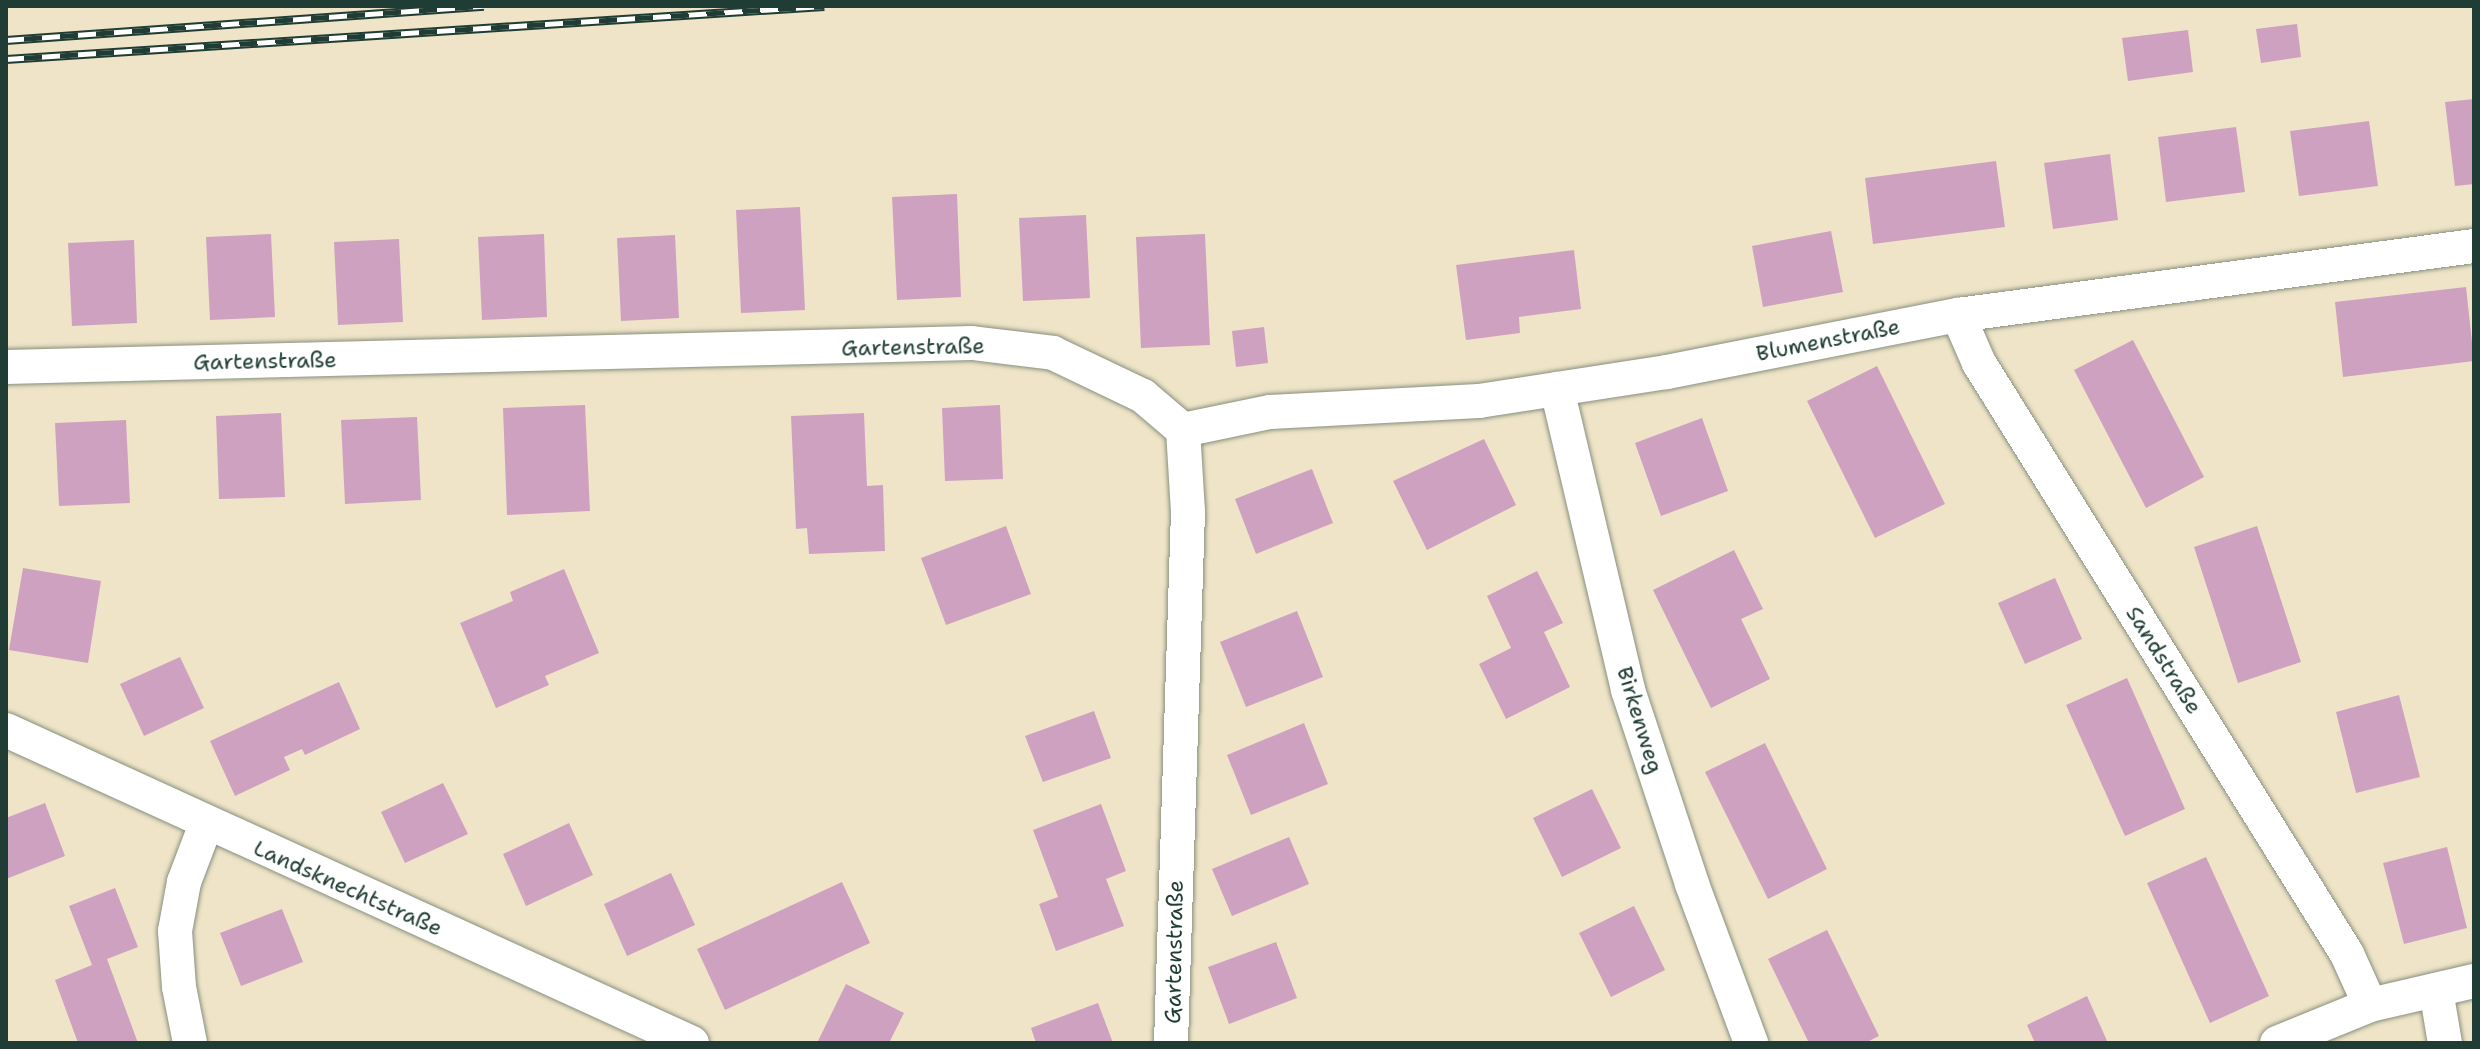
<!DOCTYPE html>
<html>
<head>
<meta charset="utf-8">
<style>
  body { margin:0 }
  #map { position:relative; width:2480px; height:1049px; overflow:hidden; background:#efe4c8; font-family:"Shantell Sans",sans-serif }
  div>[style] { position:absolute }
  .building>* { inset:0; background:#cfa1c1 }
  .roads { filter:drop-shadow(0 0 2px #87907e) drop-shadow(0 0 2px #87907e) }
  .minor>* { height:34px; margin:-17px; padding:0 17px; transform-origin:17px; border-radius:17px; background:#fff }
  .rail>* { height:9px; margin-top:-4.5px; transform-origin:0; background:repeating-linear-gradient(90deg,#fff 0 18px,#1f3d34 0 36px); box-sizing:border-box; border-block:2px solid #1f3d34 }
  span { translate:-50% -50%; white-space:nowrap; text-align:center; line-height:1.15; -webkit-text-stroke:6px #fff; paint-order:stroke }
  .street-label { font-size:22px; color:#1f3d34 }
  .frame { position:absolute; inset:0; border:8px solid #1f3d34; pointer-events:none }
</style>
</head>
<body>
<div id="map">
  <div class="building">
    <div style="clip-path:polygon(2297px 24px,2301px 57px,2261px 63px,2256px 29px)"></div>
    <div style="clip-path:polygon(2188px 30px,2193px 72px,2128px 81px,2122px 38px)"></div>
    <div style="clip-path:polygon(2474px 99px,2474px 184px,2455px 186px,2445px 102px)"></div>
    <div style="clip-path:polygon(2369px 121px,2378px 186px,2299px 196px,2290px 131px)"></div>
    <div style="clip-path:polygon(2236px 127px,2245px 192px,2166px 202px,2158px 137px)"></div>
    <div style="clip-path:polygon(2110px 154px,2118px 220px,2053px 229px,2044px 163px)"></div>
    <div style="clip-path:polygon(1996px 161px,2005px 227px,1873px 244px,1865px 178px)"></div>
    <div style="clip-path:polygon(957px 194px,961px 297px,897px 300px,892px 197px)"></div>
    <div style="clip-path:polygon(800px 207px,805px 310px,741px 313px,736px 210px)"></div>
    <div style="clip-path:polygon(1086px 215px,1090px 298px,1023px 301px,1019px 218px)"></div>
    <div style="clip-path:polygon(1831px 231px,1843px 292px,1763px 307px,1752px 246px)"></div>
    <div style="clip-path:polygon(271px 234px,275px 317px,210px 320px,206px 237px)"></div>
    <div style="clip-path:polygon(544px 234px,547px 317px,482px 320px,478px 237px)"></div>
    <div style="clip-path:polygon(1205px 234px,1210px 345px,1141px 348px,1136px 237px)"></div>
    <div style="clip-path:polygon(675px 235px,679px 318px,621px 321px,617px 238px)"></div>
    <div style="clip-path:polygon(399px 239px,403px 322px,338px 325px,334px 242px)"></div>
    <div style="clip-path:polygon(134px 240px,137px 323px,72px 326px,68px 243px)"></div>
    <div style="clip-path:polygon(1574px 250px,1581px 309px,1519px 317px,1520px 333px,1466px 340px,1456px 265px)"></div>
    <div style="clip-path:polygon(2466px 287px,2474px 361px,2343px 377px,2335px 302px)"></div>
    <div style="clip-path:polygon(1264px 327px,1268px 363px,1236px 367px,1232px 331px)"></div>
    <div style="clip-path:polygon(2133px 340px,2204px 477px,2146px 508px,2074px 370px)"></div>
    <div style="clip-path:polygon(1877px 366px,1945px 504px,1875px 538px,1807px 401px)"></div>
    <div style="clip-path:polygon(585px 405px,590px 511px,507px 515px,503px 408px)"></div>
    <div style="clip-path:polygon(1000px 405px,1003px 479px,945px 481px,942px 408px)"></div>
    <div style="clip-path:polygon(281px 413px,285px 497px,219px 499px,216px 416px)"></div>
    <div style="clip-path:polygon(864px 413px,867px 486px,883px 485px,885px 551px,809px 554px,807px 528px,796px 529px,791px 416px)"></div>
    <div style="clip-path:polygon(417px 417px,421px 500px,345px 504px,341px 420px)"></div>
    <div style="clip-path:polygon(1702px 418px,1728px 491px,1661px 516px,1635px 443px)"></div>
    <div style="clip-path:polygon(126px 420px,130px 503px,59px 506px,55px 423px)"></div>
    <div style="clip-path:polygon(1484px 439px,1516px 505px,1427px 550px,1393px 481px)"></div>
    <div style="clip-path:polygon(1312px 469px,1333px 523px,1256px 554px,1235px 499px)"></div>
    <div style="clip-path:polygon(1006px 526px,1031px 594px,946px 625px,921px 558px)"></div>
    <div style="clip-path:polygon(2257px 526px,2301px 662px,2238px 683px,2194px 547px)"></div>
    <div style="clip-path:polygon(1734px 550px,1763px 609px,1741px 619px,1770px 679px,1711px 708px,1653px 590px)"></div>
    <div style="clip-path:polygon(23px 568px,101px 581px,88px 663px,9px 650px)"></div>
    <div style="clip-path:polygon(564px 569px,599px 653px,545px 676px,549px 685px,496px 708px,460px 623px,513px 601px,510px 592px)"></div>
    <div style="clip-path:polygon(1537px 571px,1563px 623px,1544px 632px,1570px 687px,1506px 719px,1479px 664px,1511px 648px,1487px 596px)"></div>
    <div style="clip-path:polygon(2055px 578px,2082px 639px,2025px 664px,1998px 603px)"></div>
    <div style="clip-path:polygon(1297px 611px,1323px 677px,1246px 707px,1220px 642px)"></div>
    <div style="clip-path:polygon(180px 657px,204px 708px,144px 736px,120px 684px)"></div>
    <div style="clip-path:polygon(2127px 678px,2185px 809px,2125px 836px,2066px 705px)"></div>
    <div style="clip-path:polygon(339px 682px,360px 729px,305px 755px,302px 749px,284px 757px,290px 770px,235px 796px,210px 741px)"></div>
    <div style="clip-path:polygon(2399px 695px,2420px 777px,2356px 793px,2336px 712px)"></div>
    <div style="clip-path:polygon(1094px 711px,1111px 758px,1043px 782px,1025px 736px)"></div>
    <div style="clip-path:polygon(1304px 723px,1328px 784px,1251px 815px,1227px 755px)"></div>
    <div style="clip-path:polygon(1765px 743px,1827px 869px,1768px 899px,1705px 772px)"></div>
    <div style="clip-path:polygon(443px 783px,468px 834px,405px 863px,381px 812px)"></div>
    <div style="clip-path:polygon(1592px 789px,1621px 848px,1562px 877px,1533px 818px)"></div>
    <div style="clip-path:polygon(45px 803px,65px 856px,6px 879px,6px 818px)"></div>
    <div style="clip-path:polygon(1101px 804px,1126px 871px,1106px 879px,1124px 926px,1056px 951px,1039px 904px,1058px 897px,1033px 830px)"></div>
    <div style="clip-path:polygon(569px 823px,593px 875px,526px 906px,503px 854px)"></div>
    <div style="clip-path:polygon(1289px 837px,1309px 884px,1232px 916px,1212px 869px)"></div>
    <div style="clip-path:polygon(2447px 847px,2467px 928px,2404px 944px,2383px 863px)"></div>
    <div style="clip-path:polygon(2206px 857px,2269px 996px,2210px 1023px,2147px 883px)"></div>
    <div style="clip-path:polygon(671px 873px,695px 925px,627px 956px,604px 904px)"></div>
    <div style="clip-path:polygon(842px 882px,870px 943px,725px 1010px,697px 949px)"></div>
    <div style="clip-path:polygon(115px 888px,138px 947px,107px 959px,138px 1043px,78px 1043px,55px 980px,92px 965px,69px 906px)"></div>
    <div style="clip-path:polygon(1634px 906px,1665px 970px,1611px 997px,1579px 933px)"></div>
    <div style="clip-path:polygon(282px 909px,303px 962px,241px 986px,220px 933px)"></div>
    <div style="clip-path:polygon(1827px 930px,1879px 1036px,1865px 1043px,1809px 1043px,1768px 959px)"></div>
    <div style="clip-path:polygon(1276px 942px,1297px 998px,1229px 1024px,1208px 967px)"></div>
    <div style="clip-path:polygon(846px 984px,904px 1013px,889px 1043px,817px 1043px)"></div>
    <div style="clip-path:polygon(2087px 996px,2108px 1043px,2035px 1043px,2027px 1025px)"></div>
    <div style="clip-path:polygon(1098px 1003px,1113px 1043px,1036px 1043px,1031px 1028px)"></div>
  </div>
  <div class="roads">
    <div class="minor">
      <div style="left:1958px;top:315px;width:52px;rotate:66.4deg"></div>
      <div style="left:1979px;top:363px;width:696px;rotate:58.09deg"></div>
      <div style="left:2347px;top:954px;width:56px;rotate:65.7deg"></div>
      <div style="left:6px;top:367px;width:966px;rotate:-1.42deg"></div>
      <div style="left:972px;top:343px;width:82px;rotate:7deg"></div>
      <div style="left:1053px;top:353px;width:100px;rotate:25.5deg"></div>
      <div style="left:1143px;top:396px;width:52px;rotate:40.4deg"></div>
      <div style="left:1183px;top:430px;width:81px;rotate:86.5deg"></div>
      <div style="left:1188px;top:511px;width:532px;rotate:91.83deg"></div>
      <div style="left:1557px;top:389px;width:309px;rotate:76.7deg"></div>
      <div style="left:1628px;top:690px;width:204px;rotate:71.7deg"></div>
      <div style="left:1692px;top:884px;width:170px;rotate:69.6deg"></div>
      <div style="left:1183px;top:430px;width:89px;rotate:-11.7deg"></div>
      <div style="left:1270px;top:412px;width:209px;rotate:-3deg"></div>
      <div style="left:1479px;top:401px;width:190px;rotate:-8.8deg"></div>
      <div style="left:1667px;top:372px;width:297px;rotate:-11.1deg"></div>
      <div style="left:1958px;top:315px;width:521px;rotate:-7.62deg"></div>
      <div style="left:6px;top:730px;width:754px;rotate:24.53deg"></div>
      <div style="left:2436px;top:990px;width:54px;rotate:80.4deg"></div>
      <div style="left:190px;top:1043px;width:57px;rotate:-101.1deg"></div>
      <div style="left:179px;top:987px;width:56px;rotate:-94.1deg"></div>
      <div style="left:175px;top:931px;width:50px;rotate:-79.6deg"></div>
      <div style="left:184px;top:882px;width:62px;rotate:-69.2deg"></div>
      <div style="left:2277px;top:1043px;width:100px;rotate:-22.2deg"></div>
      <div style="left:2370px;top:1005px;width:107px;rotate:-13deg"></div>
    </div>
  </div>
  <div class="rail">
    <div style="left:6px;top:40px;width:479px;rotate:-4.1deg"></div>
    <div style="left:6px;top:59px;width:820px;rotate:-3.71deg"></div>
  </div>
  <div class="street-label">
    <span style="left:1828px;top:340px;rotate:-11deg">Blumenstraße</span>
    <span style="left:913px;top:347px;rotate:-1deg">Gartenstraße</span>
    <span style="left:265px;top:361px;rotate:-1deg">Gartenstraße</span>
    <span style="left:2164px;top:660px;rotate:58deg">Sandstraße</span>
    <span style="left:1640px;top:720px;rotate:73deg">Birkenweg</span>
    <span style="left:348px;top:888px;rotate:24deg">Landsknechtstraße</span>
    <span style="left:1174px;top:952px;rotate:-89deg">Gartenstraße</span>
  </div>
  <div class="frame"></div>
</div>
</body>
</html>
